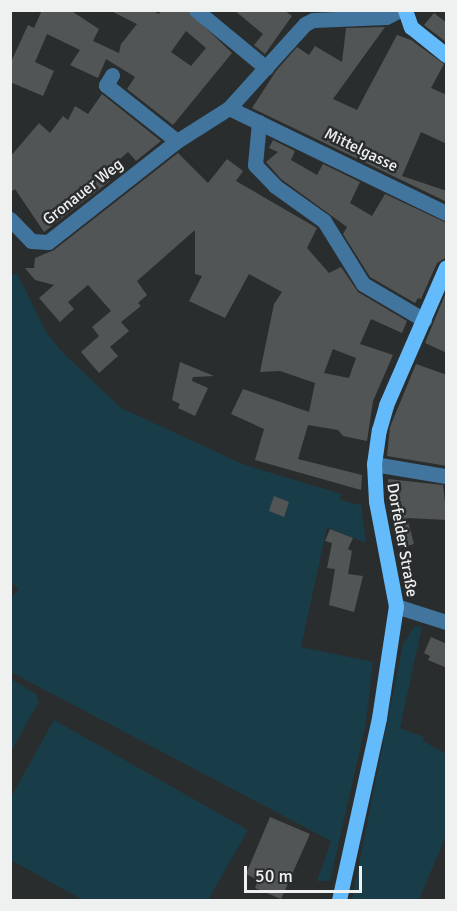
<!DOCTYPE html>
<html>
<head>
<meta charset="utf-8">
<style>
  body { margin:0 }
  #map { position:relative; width:457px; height:911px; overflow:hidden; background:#2a2d2e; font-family:Signika,sans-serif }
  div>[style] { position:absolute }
  .green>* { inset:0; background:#193d48 }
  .building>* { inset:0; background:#515555 }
  .minor>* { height:15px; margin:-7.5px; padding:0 7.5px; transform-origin:7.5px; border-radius:7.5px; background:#41759d }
  .major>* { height:15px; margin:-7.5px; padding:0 7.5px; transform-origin:7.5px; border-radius:7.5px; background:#64bbfc }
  span { translate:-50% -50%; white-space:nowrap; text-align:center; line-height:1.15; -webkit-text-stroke:5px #2a2d2e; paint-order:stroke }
  .street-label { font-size:16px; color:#eff1f1 }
  .frame { position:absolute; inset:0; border:12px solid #eff1f1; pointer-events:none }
  .scale { position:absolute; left:244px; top:866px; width:118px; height:27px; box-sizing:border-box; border:3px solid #eff1f1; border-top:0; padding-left:8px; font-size:18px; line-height:21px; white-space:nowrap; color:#eff1f1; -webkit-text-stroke:4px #2a2d2e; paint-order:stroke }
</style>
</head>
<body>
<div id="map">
  <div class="green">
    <div style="clip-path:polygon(17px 273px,45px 330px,61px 351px,121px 408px,245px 465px,341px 494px,340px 500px,361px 505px,366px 543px,327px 527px,301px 647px,373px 662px,366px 722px,330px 881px,317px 881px,331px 841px,11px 672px,10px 599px,19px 589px,10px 582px,10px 277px)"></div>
    <div style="clip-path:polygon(422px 626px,400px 728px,424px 737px,423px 741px,446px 754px,446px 835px,419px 900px,352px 900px,403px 644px,414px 627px)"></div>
    <div style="clip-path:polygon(11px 679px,36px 694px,39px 702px,11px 751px)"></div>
    <div style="clip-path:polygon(54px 720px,248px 830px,208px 900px,83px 900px,11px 860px,11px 797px)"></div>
  </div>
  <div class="building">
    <div style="clip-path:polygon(evenodd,42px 10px,70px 10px,99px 29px,93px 41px,119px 53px,121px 44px,137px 24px,109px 10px,150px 10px,159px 14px,161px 10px,187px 10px,232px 53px,173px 125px,127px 89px,135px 77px,106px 59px,98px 78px,70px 65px,80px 50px,47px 34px,35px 62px,54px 71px,43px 96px,10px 82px,10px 64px,28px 25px,34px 28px,42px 10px,186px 31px,206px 48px,191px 66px,171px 52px,186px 31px)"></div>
    <div style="clip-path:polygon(234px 10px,284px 10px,292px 16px,265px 54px,254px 45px,263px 34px)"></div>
    <div style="clip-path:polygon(434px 13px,447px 23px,446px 42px,424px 25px)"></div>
    <div style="clip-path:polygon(385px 27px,333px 99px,357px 110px,397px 35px,411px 40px,444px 64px,431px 88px,447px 95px,447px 144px,421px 132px,402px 176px,447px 191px,447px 202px,252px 108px,276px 71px,297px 47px,309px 55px,315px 46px,342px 62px,346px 28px)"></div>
    <div style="clip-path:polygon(102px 94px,161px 141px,136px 161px,128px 152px,103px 174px,110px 181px,44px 232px,15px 189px,10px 193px,10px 157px,39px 123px,50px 133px,63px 116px,68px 120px,75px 106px,88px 114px)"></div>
    <div style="clip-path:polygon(273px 140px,295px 151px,291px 160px,317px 175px,323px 164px,360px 182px,350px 203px,372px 216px,385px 194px,447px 223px,447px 257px,437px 263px,421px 299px,418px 298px,415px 303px,370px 277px,343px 234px,347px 227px,281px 179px,266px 162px,278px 152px,269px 148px)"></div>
    <div style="clip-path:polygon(evenodd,178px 153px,208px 183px,227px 159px,243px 171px,236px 181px,317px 228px,307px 248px,329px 273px,341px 267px,358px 292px,407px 321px,402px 333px,371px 319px,360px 344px,393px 355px,373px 401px,367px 441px,343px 436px,338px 430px,308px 425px,298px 459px,362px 475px,361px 490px,255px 460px,264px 429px,231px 414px,243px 389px,309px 412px,315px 383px,280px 371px,260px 372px,274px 304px,282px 292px,249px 274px,225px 318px,189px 301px,202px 276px,195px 274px,195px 230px,137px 281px,147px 295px,138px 303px,141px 306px,121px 322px,129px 331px,110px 347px,118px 356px,99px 373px,81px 352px,99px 336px,92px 327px,111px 311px,88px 285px,68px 302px,74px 309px,60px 322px,39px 298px,54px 285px,35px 280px,25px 268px,34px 268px,35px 258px,54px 250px,178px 153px,333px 349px,356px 358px,349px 378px,324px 373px,333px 349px)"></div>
    <div style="clip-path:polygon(447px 290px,447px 353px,425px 343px)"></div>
    <div style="clip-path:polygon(180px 362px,214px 376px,193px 377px,192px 381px,208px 388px,195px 416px,178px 408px,180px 404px,172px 400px)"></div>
    <div style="clip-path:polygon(416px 364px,447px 375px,447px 466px,387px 456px,390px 427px)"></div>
    <div style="clip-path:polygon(388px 479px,443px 485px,447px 520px,407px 518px,414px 544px,400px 548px,390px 514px)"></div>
    <div style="clip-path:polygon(274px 496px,289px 502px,284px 517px,269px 511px)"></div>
    <div style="clip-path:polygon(330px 529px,353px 538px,348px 549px,352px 551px,348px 574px,363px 576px,354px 612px,329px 605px,335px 569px,327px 568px,332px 543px,325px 541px)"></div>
    <div style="clip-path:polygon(431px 637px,447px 644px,447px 668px,428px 660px,430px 656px,424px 653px)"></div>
    <div style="clip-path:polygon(270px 817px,310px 834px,281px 899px,255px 888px,258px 880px,246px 874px)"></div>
  </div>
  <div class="minor">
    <div style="left:196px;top:10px;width:91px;rotate:39.6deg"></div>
    <div style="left:112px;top:75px;width:12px;rotate:121deg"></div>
    <div style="left:106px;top:85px;width:90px;rotate:38.3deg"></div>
    <div style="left:229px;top:108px;width:241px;rotate:25.8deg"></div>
    <div style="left:259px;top:122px;width:43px;rotate:95.3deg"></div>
    <div style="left:255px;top:165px;width:29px;rotate:46deg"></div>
    <div style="left:275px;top:186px;width:60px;rotate:35.5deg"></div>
    <div style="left:324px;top:221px;width:74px;rotate:58.2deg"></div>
    <div style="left:363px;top:284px;width:71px;rotate:30.5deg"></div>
    <div style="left:10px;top:219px;width:30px;rotate:46deg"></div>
    <div style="left:31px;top:241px;width:17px;rotate:3deg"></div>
    <div style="left:48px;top:242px;width:164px;rotate:-38.1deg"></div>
    <div style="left:177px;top:141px;width:62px;rotate:-32.4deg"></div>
    <div style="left:229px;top:108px;width:113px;rotate:-47.9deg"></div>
    <div style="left:305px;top:24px;width:9px;rotate:-27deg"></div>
    <div style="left:313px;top:20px;width:73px;rotate:-2.4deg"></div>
    <div style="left:386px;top:17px;width:16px;rotate:-27deg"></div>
    <div style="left:374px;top:464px;width:73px;rotate:9.5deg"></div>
    <div style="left:396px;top:606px;width:52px;rotate:17.7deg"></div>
  </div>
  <div class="major">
    <div style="left:405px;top:10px;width:18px;rotate:71deg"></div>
    <div style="left:411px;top:27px;width:45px;rotate:38.7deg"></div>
    <div style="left:339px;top:900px;width:186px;rotate:-77.6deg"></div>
    <div style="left:379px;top:718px;width:113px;rotate:-81.4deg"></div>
    <div style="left:396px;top:606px;width:107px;rotate:-100.8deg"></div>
    <div style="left:376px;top:501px;width:37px;rotate:-93deg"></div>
    <div style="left:374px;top:464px;width:34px;rotate:-82deg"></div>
    <div style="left:379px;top:430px;width:26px;rotate:-74deg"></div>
    <div style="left:386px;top:405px;width:150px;rotate:-66.5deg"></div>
  </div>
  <div class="street-label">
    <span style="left:361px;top:150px;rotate:26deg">Mittelgasse</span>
    <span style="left:83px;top:192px;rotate:-38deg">Gronauer Weg</span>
    <span style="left:402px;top:540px;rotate:80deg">Dorfelder Straße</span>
  </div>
  <div class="frame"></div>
  <div class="scale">50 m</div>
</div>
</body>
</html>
